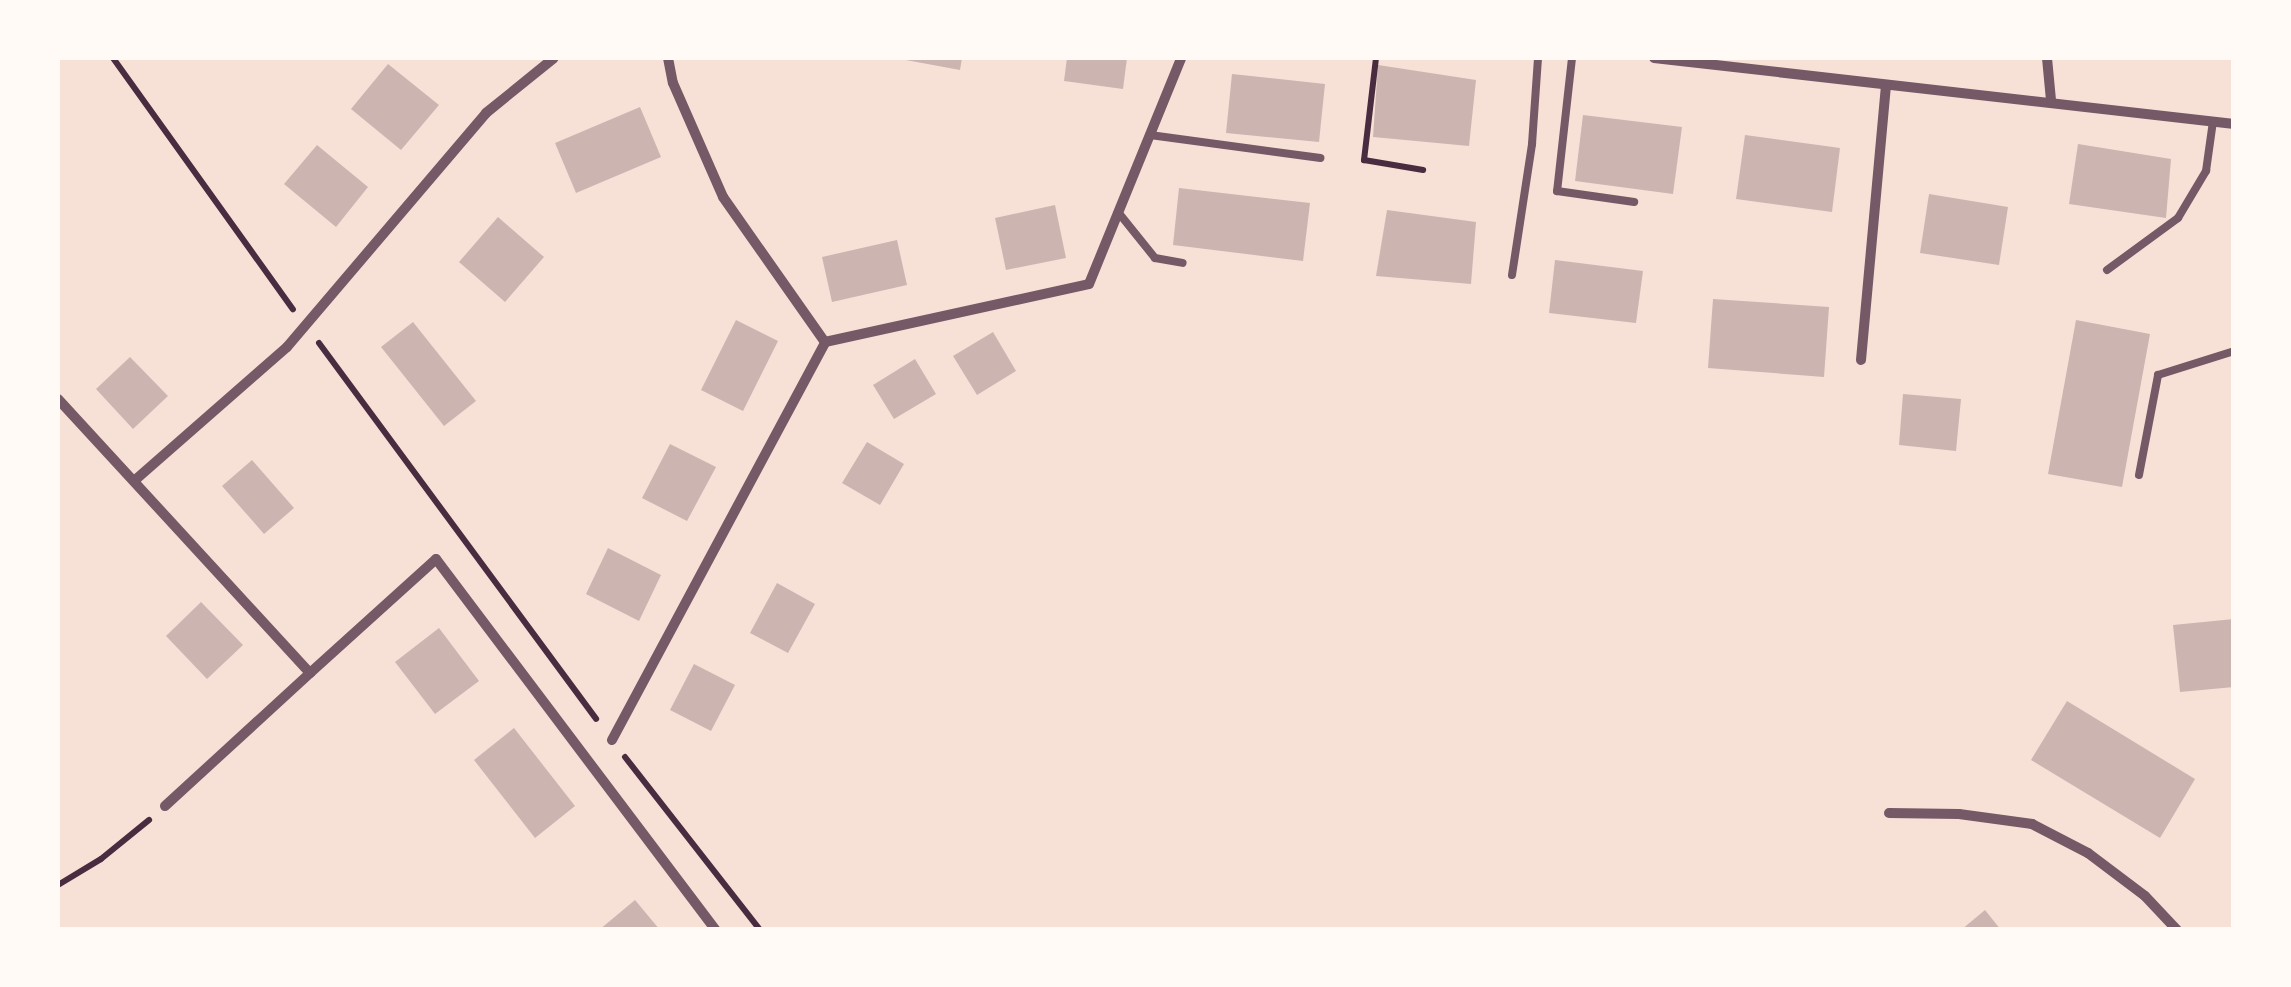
<!DOCTYPE html>
<html>
<head>
<meta charset="utf-8">
<style>
  body { margin:0 }
  #map { position:relative; width:2291px; height:987px; overflow:hidden; background:#f7e1d7; font-family:"Sofia Sans Condensed",sans-serif }
  div>[style] { position:absolute }
  .building>* { inset:0; background:#ccb4b1 }
  .path>* { height:6px; margin:-3px; padding:0 3px; transform-origin:3px; border-radius:3px; background:#4a2c40 }
  .service>* { height:8px; margin:-4px; padding:0 4px; transform-origin:4px; border-radius:4px; background:#755966 }
  .minor>* { height:10px; margin:-5px; padding:0 5px; transform-origin:5px; border-radius:5px; background:#755966 }
  span { translate:-50% -50%; white-space:nowrap; text-align:center; line-height:1.15; -webkit-text-stroke:10px #fffaf5; paint-order:stroke }
  .frame { position:absolute; inset:0; border:60px solid #fffaf5; pointer-events:none }
</style>
</head>
<body>
<div id="map">
  <div class="building">
    <div style="clip-path:polygon(895px 58px,962px 58px,960px 70px)"></div>
    <div style="clip-path:polygon(1067px 58px,1127px 58px,1123px 89px,1064px 81px)"></div>
    <div style="clip-path:polygon(388px 64px,439px 105px,401px 150px,351px 109px)"></div>
    <div style="clip-path:polygon(1378px 65px,1476px 80px,1469px 146px,1373px 137px)"></div>
    <div style="clip-path:polygon(1232px 74px,1325px 84px,1319px 142px,1226px 133px)"></div>
    <div style="clip-path:polygon(640px 107px,661px 157px,576px 193px,555px 143px)"></div>
    <div style="clip-path:polygon(1583px 115px,1682px 127px,1673px 194px,1575px 181px)"></div>
    <div style="clip-path:polygon(1745px 135px,1840px 148px,1832px 212px,1736px 199px)"></div>
    <div style="clip-path:polygon(2078px 144px,2171px 159px,2166px 218px,2069px 204px)"></div>
    <div style="clip-path:polygon(317px 145px,368px 187px,336px 227px,284px 184px)"></div>
    <div style="clip-path:polygon(1179px 188px,1310px 203px,1303px 261px,1173px 245px)"></div>
    <div style="clip-path:polygon(1929px 194px,2008px 207px,1999px 265px,1920px 253px)"></div>
    <div style="clip-path:polygon(1055px 205px,1066px 258px,1006px 270px,995px 218px)"></div>
    <div style="clip-path:polygon(1387px 210px,1476px 222px,1471px 284px,1376px 276px)"></div>
    <div style="clip-path:polygon(498px 217px,544px 257px,505px 302px,459px 262px)"></div>
    <div style="clip-path:polygon(897px 240px,907px 285px,832px 302px,822px 257px)"></div>
    <div style="clip-path:polygon(1555px 260px,1643px 271px,1636px 323px,1549px 313px)"></div>
    <div style="clip-path:polygon(1713px 299px,1829px 307px,1824px 377px,1708px 368px)"></div>
    <div style="clip-path:polygon(736px 320px,778px 341px,743px 411px,701px 390px)"></div>
    <div style="clip-path:polygon(2076px 320px,2150px 334px,2122px 487px,2048px 474px)"></div>
    <div style="clip-path:polygon(413px 322px,476px 401px,444px 426px,381px 347px)"></div>
    <div style="clip-path:polygon(993px 332px,1016px 371px,977px 395px,953px 356px)"></div>
    <div style="clip-path:polygon(130px 357px,168px 396px,133px 429px,96px 389px)"></div>
    <div style="clip-path:polygon(915px 359px,936px 394px,894px 419px,873px 385px)"></div>
    <div style="clip-path:polygon(1903px 394px,1961px 399px,1956px 451px,1899px 445px)"></div>
    <div style="clip-path:polygon(867px 442px,904px 464px,880px 505px,842px 483px)"></div>
    <div style="clip-path:polygon(670px 444px,716px 467px,687px 521px,642px 498px)"></div>
    <div style="clip-path:polygon(252px 460px,294px 508px,264px 534px,222px 486px)"></div>
    <div style="clip-path:polygon(608px 548px,661px 575px,639px 621px,586px 594px)"></div>
    <div style="clip-path:polygon(777px 583px,815px 604px,788px 653px,750px 633px)"></div>
    <div style="clip-path:polygon(201px 602px,243px 645px,207px 679px,166px 636px)"></div>
    <div style="clip-path:polygon(2234px 619px,2234px 687px,2180px 692px,2173px 625px)"></div>
    <div style="clip-path:polygon(439px 628px,479px 681px,435px 714px,395px 662px)"></div>
    <div style="clip-path:polygon(694px 664px,735px 685px,711px 731px,670px 710px)"></div>
    <div style="clip-path:polygon(2067px 701px,2195px 779px,2160px 838px,2031px 760px)"></div>
    <div style="clip-path:polygon(514px 728px,575px 806px,535px 838px,474px 760px)"></div>
    <div style="clip-path:polygon(635px 900px,660px 930px,599px 930px)"></div>
    <div style="clip-path:polygon(1985px 910px,2001px 930px,1961px 930px)"></div>
  </div>
  <div class="path">
    <div style="left:113px;top:58px;width:309px;rotate:54.4deg"></div>
    <div style="left:1376px;top:58px;width:103px;rotate:96.7deg"></div>
    <div style="left:1364px;top:160px;width:60px;rotate:9.6deg"></div>
    <div style="left:319px;top:343px;width:467px;rotate:53.6deg"></div>
    <div style="left:625px;top:757px;width:219px;rotate:52deg"></div>
    <div style="left:58px;top:885px;width:50px;rotate:-31.2deg"></div>
    <div style="left:101px;top:859px;width:62px;rotate:-39.1deg"></div>
  </div>
  <div class="service">
    <div style="left:1572px;top:58px;width:134px;rotate:96.4deg"></div>
    <div style="left:1557px;top:191px;width:78px;rotate:8.1deg"></div>
    <div style="left:1150px;top:135px;width:172px;rotate:7.7deg"></div>
    <div style="left:1118px;top:212px;width:59px;rotate:51.2deg"></div>
    <div style="left:1155px;top:258px;width:28px;rotate:10deg"></div>
    <div style="left:2107px;top:270px;width:88px;rotate:-36.2deg"></div>
    <div style="left:2178px;top:218px;width:55px;rotate:-59.2deg"></div>
    <div style="left:2206px;top:171px;width:50px;rotate:-82deg"></div>
    <div style="left:1512px;top:275px;width:133px;rotate:-81.3deg"></div>
    <div style="left:1532px;top:144px;width:86px;rotate:-86deg"></div>
    <div style="left:2139px;top:475px;width:102px;rotate:-79.2deg"></div>
    <div style="left:2158px;top:375px;width:80px;rotate:-17.5deg"></div>
  </div>
  <div class="minor">
    <div style="left:668px;top:58px;width:25px;rotate:79deg"></div>
    <div style="left:673px;top:83px;width:124px;rotate:66.3deg"></div>
    <div style="left:723px;top:197px;width:177px;rotate:54.9deg"></div>
    <div style="left:1654px;top:58px;width:584px;rotate:6.49deg"></div>
    <div style="left:2047px;top:58px;width:42px;rotate:84.6deg"></div>
    <div style="left:1861px;top:360px;width:276px;rotate:-84.8deg"></div>
    <div style="left:58px;top:399px;width:372px;rotate:47.4deg"></div>
    <div style="left:310px;top:673px;width:170px;rotate:-42.1deg"></div>
    <div style="left:436px;top:559px;width:465px;rotate:53deg"></div>
    <div style="left:134px;top:481px;width:203px;rotate:-41.2deg"></div>
    <div style="left:287px;top:347px;width:307px;rotate:-49.6deg"></div>
    <div style="left:486px;top:113px;width:87px;rotate:-39deg"></div>
    <div style="left:612px;top:740px;width:451px;rotate:-61.8deg"></div>
    <div style="left:825px;top:342px;width:270px;rotate:-12.4deg"></div>
    <div style="left:1089px;top:284px;width:244px;rotate:-67.8deg"></div>
    <div style="left:165px;top:806px;width:197px;rotate:-42.5deg"></div>
    <div style="left:1889px;top:813px;width:70px;rotate:0.8deg"></div>
    <div style="left:1959px;top:814px;width:74px;rotate:7.8deg"></div>
    <div style="left:2032px;top:824px;width:63px;rotate:27.4deg"></div>
    <div style="left:2088px;top:853px;width:71px;rotate:37deg"></div>
    <div style="left:2145px;top:896px;width:47px;rotate:46.7deg"></div>
  </div>
  <div class="frame"></div>
</div>
</body>
</html>
